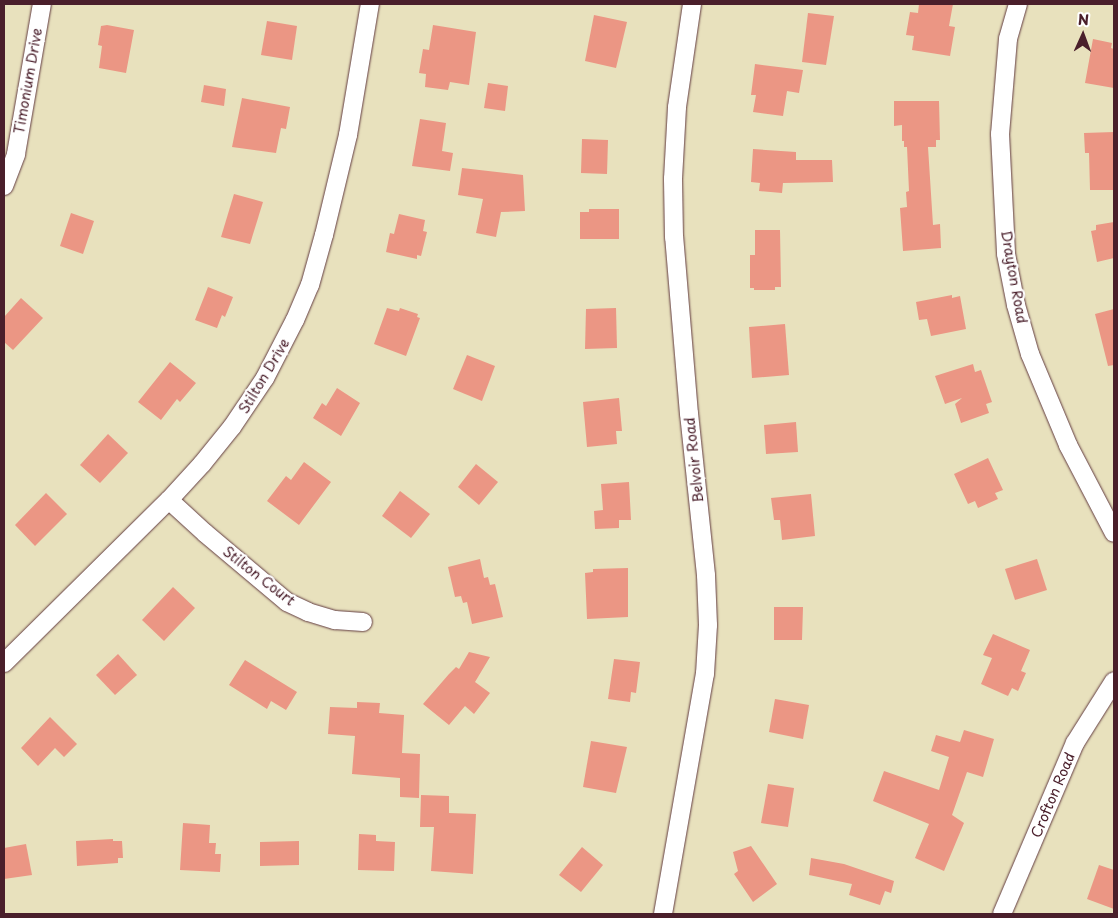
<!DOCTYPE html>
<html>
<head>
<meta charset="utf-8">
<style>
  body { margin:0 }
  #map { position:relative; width:1118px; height:918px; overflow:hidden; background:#e8e1bd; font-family:"Playpen Sans",sans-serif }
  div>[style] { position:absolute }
  .building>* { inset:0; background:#eb9684 }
  .roads { filter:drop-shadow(0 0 1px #623c41) drop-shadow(0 0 1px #623c41) }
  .street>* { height:18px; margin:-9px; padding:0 9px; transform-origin:9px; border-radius:9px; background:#fff }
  span { translate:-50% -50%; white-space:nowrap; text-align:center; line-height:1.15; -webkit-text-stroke:4.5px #fff; paint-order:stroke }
  .street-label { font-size:14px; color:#4a1f2b }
  .frame { position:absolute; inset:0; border:5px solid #4a1f2b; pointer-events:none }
  .north { position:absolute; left:1058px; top:10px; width:50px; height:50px; -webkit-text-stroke:4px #fff; paint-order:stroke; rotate:2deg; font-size:14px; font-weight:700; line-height:20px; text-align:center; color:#4a1f2b }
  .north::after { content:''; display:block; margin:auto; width:18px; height:22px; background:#4a1f2b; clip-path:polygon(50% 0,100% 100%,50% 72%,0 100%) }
</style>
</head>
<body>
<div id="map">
  <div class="building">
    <div style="clip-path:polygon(919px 4px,953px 4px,949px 26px,955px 27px,950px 56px,912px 50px,914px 36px,906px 35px,910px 12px,918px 13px)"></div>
    <div style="clip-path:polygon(808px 13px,834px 16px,826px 65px,802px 62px)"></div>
    <div style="clip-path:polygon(594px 15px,627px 22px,616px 68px,585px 61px)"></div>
    <div style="clip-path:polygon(267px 21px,297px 26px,292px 60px,261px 55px)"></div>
    <div style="clip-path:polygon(107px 25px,134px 30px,126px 73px,99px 68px,102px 46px,98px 45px,101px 26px)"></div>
    <div style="clip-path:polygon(433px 25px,476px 32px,469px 85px,450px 82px,448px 90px,425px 87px,426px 74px,419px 73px,423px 49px,429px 50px)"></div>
    <div style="clip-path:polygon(1093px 39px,1112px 43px,1111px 48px,1114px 49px,1114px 88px,1085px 83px)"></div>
    <div style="clip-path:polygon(755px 64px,803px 70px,799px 93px,787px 91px,783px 116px,753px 112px,756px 95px,751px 95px)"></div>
    <div style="clip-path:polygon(488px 83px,508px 86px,505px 111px,484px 108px)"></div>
    <div style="clip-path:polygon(204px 85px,226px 89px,224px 106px,201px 102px)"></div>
    <div style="clip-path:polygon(242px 98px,290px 107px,286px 129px,281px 128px,276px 153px,232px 147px)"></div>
    <div style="clip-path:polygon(894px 101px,939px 101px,940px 140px,936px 140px,936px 147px,928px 147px,933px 225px,940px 224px,941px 248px,903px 251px,900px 208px,907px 207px,906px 192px,909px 191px,907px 147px,904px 147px,904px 141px,902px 141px,902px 125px,894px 126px)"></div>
    <div style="clip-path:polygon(420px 119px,446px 123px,442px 151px,453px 153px,450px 171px,412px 166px)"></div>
    <div style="clip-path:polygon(1114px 132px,1114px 190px,1090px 190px,1089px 153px,1085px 153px,1084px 133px)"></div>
    <div style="clip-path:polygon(582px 139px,608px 140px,607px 174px,581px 173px)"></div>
    <div style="clip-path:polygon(753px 149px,796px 152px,796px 160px,832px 160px,833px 182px,783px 183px,782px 193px,759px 191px,760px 183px,751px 182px)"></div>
    <div style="clip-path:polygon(462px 168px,523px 175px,525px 211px,501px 212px,496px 237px,476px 233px,483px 199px,458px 195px)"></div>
    <div style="clip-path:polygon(234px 194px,263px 202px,250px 244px,221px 237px)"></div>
    <div style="clip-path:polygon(589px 209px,619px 209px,619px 239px,580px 239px,580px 212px,589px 212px)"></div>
    <div style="clip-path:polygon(71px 213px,94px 221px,83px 254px,60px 246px)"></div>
    <div style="clip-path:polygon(399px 214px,425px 220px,423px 231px,427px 232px,421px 256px,417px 255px,417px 259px,386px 252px,390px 233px,394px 234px)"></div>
    <div style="clip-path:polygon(1114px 222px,1114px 258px,1097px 262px,1091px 231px,1096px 230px,1096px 225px)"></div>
    <div style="clip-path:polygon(755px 230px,780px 230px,781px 287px,775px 287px,775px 290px,754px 290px,754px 288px,750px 288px,750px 255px,755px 255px)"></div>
    <div style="clip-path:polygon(208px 287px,233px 297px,225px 317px,222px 315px,217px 328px,195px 320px)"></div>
    <div style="clip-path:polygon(952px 295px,952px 298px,960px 296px,966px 329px,931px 336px,927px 319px,919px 320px,916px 302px)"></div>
    <div style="clip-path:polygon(21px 298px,43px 318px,13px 350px,4px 342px,4px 317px)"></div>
    <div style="clip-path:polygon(387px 308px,399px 311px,400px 308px,418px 314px,417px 317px,420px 318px,406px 356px,374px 344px)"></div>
    <div style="clip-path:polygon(616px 308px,617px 348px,585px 349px,586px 309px)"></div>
    <div style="clip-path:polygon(1114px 309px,1114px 365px,1108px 366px,1095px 314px)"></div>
    <div style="clip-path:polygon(785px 324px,789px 375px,752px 378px,749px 327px)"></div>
    <div style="clip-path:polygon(467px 355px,495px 366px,482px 401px,453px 389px)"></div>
    <div style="clip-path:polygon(170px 362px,196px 383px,180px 402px,177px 399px,161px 420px,138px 402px)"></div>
    <div style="clip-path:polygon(973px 364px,975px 372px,981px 370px,992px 402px,986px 404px,989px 413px,961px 423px,955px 404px,962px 398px,945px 404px,935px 376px)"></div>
    <div style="clip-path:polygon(337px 388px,360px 403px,341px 436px,313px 418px,322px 403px,326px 406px)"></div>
    <div style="clip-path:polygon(619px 398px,622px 431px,616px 431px,617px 444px,587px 447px,583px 402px)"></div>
    <div style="clip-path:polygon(796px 422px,798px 452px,766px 454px,764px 425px)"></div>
    <div style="clip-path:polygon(108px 434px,128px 453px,100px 483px,80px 465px)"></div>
    <div style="clip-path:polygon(988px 458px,1003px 490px,995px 493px,998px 499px,978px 508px,975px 501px,968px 504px,954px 474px)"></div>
    <div style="clip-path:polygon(304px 462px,331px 482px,299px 525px,267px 501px,286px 476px,291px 480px)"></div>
    <div style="clip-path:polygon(476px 464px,498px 482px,479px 505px,458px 487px)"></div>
    <div style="clip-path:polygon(629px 482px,631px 520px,619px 520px,619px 528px,595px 529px,594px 511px,603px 510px,601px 484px)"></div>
    <div style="clip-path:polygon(400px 491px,430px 514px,411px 538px,382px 516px)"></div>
    <div style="clip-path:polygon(46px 493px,67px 514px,35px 546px,15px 525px)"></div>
    <div style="clip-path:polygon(811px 494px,815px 536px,782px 540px,780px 520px,774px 520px,771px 498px)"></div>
    <div style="clip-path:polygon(480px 559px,484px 578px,488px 577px,490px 585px,495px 584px,503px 617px,472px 624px,467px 602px,463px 603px,461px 596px,455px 597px,448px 567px)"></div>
    <div style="clip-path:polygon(1037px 559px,1047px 590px,1015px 600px,1005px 569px)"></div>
    <div style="clip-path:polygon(628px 568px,628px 617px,587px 619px,585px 573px,593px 572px,593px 569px)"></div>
    <div style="clip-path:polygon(173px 587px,195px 608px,164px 641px,142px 620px)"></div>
    <div style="clip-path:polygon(774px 607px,803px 607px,802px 640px,774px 640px)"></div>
    <div style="clip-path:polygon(993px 634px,1030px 650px,1021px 671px,1026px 673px,1018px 691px,1012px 688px,1008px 696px,981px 684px,992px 658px,983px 655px)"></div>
    <div style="clip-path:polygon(469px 652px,490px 657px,475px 682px,490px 693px,474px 714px,465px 706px,449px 725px,423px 704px,449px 674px,456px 667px,459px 669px)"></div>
    <div style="clip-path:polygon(118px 654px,137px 675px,115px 695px,96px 675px)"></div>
    <div style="clip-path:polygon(614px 659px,640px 662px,636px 693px,631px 692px,630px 702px,608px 699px)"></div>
    <div style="clip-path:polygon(245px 660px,297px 692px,286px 710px,271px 701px,267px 709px,229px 685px)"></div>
    <div style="clip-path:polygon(775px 699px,809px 705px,803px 739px,769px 732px)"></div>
    <div style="clip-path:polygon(357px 702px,380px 703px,379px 713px,404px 715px,402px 753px,420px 754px,419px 798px,400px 797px,400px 778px,352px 774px,355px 736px,328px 734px,330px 707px,357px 708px)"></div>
    <div style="clip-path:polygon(50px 717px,77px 744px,64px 757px,55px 748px,38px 766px,21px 748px)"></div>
    <div style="clip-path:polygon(964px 730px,994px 739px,983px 777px,967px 772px,952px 815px,964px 823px,944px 871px,915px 858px,929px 824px,873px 801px,884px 771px,939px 790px,949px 757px,931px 751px,936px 735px,960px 742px)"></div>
    <div style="clip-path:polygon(591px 741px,627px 747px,616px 793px,583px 787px)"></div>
    <div style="clip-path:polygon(768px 784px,794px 788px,788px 827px,761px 823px)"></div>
    <div style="clip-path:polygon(421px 795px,449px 796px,449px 813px,476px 814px,473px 874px,431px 871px,434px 827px,420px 827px)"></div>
    <div style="clip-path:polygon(183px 823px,210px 825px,209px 843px,216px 843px,215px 854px,221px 854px,220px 872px,180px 870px)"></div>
    <div style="clip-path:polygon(359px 834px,376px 835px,376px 841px,395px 842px,394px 871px,358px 870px)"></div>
    <div style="clip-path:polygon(113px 839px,113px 841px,122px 841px,123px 858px,118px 858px,118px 863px,77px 866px,76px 841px)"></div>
    <div style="clip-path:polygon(299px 841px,299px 865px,260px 866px,260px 842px)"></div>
    <div style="clip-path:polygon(26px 844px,32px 875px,4px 879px,4px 848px)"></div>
    <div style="clip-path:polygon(751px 846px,777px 884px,753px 902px,734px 874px,738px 871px,733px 852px)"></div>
    <div style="clip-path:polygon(582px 847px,603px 865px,581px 892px,559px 875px)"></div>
    <div style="clip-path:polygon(811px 858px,844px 864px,894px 881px,891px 893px,885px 891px,880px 905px,849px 895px,852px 884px,809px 875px)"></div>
    <div style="clip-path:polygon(1099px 865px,1114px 870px,1114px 909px,1087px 899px)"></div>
  </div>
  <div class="roads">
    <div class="street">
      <div style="left:1018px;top:4px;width:36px;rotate:106deg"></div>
      <div style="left:1008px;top:39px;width:95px;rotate:94.8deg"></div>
      <div style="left:1000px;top:134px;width:120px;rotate:87.1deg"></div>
      <div style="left:1006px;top:254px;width:52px;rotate:78.9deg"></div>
      <div style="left:1016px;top:305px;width:51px;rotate:74.1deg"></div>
      <div style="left:1030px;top:354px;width:99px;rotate:67.3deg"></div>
      <div style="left:1068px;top:445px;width:99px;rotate:62.4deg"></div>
      <div style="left:4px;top:186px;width:34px;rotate:-69deg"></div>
      <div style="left:16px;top:154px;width:152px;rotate:-80.2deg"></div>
      <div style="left:169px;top:500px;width:49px;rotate:42.5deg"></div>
      <div style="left:205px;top:533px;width:107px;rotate:40.1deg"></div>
      <div style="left:287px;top:602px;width:23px;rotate:25deg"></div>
      <div style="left:308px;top:612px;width:28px;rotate:17deg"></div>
      <div style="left:335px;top:620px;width:28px;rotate:4deg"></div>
      <div style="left:4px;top:663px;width:232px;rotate:-44.7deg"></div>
      <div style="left:169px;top:500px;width:49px;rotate:-47.5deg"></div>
      <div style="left:202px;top:464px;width:48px;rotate:-51deg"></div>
      <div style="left:232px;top:427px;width:59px;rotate:-56deg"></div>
      <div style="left:265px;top:378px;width:65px;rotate:-62.7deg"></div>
      <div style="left:295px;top:320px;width:38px;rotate:-67deg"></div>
      <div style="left:310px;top:285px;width:52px;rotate:-74.4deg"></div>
      <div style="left:324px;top:235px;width:103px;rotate:-76.5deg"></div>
      <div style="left:348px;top:135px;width:133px;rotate:-80.5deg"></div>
      <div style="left:663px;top:914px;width:244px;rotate:-80.1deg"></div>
      <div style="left:705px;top:674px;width:49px;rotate:-86.5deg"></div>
      <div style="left:708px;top:625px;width:50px;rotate:-92.3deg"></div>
      <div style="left:706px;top:575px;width:162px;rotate:-96deg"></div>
      <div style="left:689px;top:414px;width:178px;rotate:-94.8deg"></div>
      <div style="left:674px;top:237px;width:58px;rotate:-91deg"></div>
      <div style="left:673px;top:179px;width:72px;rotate:-86.8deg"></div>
      <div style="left:677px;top:107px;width:104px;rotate:-81.7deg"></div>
      <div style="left:1002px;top:914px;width:186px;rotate:-66.9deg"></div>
      <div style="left:1075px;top:743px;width:73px;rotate:-57.8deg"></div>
    </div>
  </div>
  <div class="street-label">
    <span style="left:28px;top:81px;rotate:-80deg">Timonium Drive</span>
    <span style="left:1014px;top:277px;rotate:80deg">Drayton Road</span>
    <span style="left:264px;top:376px;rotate:-59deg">Stilton Drive</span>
    <span style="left:694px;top:460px;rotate:-96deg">Belvoir Road</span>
    <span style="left:259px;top:576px;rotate:38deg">Stilton Court</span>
    <span style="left:1053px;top:795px;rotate:-67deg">Crofton Road</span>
  </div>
  <div class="frame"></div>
  <div class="north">N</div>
</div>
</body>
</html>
